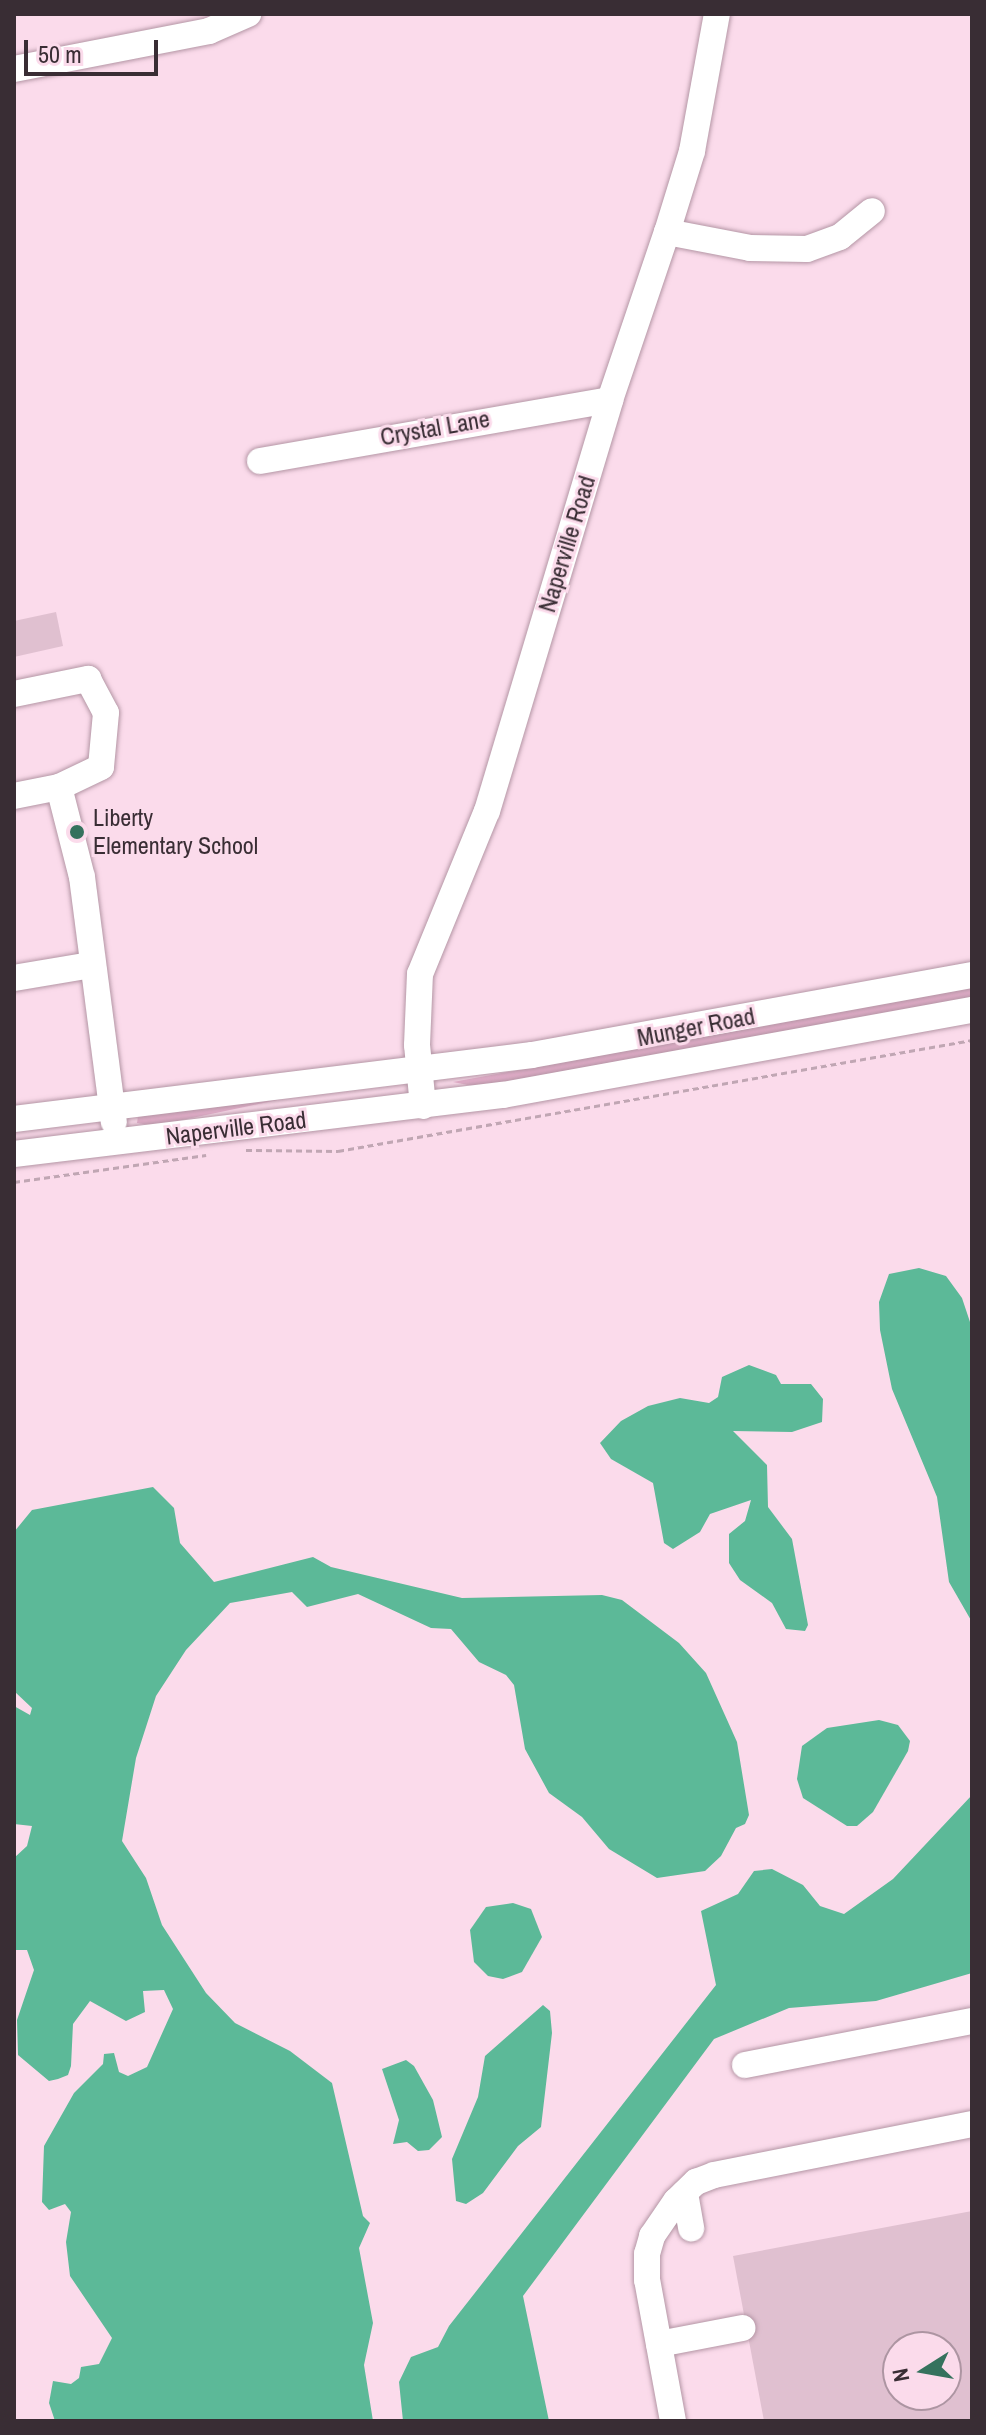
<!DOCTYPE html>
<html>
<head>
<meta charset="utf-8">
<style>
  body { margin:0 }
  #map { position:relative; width:986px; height:2435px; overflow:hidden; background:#fbdbeb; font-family:"Archivo Narrow",sans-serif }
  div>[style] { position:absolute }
  .green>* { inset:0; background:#e1acc8 }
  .water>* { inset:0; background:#5cb998 }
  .building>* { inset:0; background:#e0c0d0 }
  .path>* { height:3px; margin-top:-1.5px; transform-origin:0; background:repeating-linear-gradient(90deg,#c0a6b3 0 6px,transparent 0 10px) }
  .roads { filter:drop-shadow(0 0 2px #b496a5) drop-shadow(0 0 2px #b496a5) }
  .minor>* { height:26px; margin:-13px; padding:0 13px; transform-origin:13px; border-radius:13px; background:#fff }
  .dots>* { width:22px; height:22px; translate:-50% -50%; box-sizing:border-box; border:4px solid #fbdbeb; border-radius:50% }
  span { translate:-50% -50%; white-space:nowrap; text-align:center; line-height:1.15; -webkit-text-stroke:6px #fbdbeb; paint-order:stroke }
  .street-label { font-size:24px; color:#392d34 }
  .poi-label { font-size:24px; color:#392d34 }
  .left { translate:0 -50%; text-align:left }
  .frame { position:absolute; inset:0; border:16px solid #392d34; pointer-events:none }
  .north { position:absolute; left:882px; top:2331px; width:80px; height:80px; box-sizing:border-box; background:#fbdbeb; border:2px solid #ad95a2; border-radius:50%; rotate:259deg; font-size:22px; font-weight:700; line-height:32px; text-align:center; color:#392d34 }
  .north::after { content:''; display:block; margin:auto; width:28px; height:36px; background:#35725d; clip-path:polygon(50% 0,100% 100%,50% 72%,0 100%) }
  .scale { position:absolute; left:24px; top:40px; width:134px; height:36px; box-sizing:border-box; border:4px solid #392d34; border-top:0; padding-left:10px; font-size:24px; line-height:28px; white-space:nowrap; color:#392d34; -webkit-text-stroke:6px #fbdbeb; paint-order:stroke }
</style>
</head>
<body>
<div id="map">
  <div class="green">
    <div style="clip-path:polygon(972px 987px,972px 999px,478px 1087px,453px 1082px)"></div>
    <div style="clip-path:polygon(287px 1098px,154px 1126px,137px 1123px,138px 1116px)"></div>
  </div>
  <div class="water">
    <div style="clip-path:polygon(919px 1268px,946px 1276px,962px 1298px,972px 1328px,972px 1622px,949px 1582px,937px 1497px,892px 1389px,880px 1330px,879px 1302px,889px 1274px)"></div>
    <div style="clip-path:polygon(749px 1365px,776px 1375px,781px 1384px,811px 1384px,823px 1399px,822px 1422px,792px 1432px,733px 1431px,767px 1465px,768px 1507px,792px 1539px,808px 1625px,805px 1631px,786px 1629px,772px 1603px,740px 1580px,729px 1563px,729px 1534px,745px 1521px,751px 1500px,710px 1514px,700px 1532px,673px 1549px,664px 1543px,653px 1483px,611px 1459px,600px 1443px,621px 1421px,648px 1406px,680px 1398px,709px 1403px,718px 1397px,722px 1377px)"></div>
    <div style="clip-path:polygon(153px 1487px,174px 1508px,180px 1543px,214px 1582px,313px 1557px,331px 1567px,462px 1598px,602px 1595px,622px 1600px,679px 1643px,706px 1673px,737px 1742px,749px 1815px,745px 1824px,736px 1828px,721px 1856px,705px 1871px,657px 1878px,609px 1849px,582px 1817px,549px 1793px,525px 1749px,514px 1685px,506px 1675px,479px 1662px,451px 1629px,431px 1628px,358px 1594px,307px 1607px,292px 1592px,230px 1603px,186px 1650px,156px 1696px,136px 1758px,122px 1841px,146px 1878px,162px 1925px,206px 1993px,235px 2023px,290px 2051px,332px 2083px,363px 2216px,370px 2223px,359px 2248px,373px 2323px,364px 2365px,373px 2421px,55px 2421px,49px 2403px,53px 2381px,71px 2384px,79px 2378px,81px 2367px,99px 2364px,112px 2338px,70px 2276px,66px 2242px,71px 2212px,65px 2204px,49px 2210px,42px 2202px,44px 2146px,74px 2093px,103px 2064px,104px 2054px,114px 2053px,119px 2072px,128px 2076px,147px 2067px,173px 2009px,164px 1990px,143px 1991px,145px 2012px,126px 2021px,90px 2001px,73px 2024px,71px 2066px,68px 2075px,58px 2079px,49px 2081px,18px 2055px,17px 2020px,34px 1970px,27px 1950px,14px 1950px,14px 1858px,27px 1846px,32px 1826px,14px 1824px,14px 1706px,30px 1715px,32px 1708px,14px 1691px,14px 1532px,32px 1510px)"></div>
    <div style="clip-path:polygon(879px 1720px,898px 1725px,910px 1741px,908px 1751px,873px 1812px,857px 1826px,847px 1826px,803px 1798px,797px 1779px,802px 1746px,827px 1728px)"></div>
    <div style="clip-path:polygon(972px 1795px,972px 1973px,876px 2001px,789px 2008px,714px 2039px,523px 2296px,549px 2421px,403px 2421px,399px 2382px,411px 2357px,438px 2347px,449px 2326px,716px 1985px,701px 1911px,738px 1894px,754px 1871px,772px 1869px,803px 1885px,820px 1906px,844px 1914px,893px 1879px)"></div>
    <div style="clip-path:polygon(513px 1903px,531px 1909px,542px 1937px,522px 1972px,503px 1979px,488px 1976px,474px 1962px,470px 1930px,486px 1907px)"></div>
    <div style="clip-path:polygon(543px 2005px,550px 2011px,552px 2033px,541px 2127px,518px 2146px,483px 2193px,466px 2204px,456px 2201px,452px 2159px,478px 2097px,485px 2056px)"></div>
    <div style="clip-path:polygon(406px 2060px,414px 2066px,433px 2100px,442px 2137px,429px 2150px,418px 2151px,407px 2142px,393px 2144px,399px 2120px,382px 2069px)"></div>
  </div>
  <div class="building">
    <div style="clip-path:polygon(56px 612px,63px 646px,14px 657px,14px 621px)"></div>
    <div style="clip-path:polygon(evenodd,972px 2211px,972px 2421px,764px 2421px,733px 2256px,972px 2211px,898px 2347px,946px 2347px,946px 2395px,898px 2395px,898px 2347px)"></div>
  </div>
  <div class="path">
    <div style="left:246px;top:1150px;width:92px;rotate:0.6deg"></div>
    <div style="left:338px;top:1151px;width:644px;rotate:-9.93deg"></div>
    <div style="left:14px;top:1182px;width:194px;rotate:-8deg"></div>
  </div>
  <div class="roads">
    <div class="minor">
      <div style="left:14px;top:69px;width:199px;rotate:-11deg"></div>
      <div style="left:209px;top:31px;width:43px;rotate:-23.6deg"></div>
      <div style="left:667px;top:232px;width:85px;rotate:10.9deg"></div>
      <div style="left:750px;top:248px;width:57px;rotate:1deg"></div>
      <div style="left:807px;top:249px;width:35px;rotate:-20deg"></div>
      <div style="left:840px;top:237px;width:41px;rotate:-39.1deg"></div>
      <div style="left:260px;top:461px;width:355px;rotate:-9.9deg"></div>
      <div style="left:14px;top:694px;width:76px;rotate:-11.5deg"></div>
      <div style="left:88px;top:679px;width:38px;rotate:62deg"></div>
      <div style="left:106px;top:713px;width:54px;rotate:95.3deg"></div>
      <div style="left:101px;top:767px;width:47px;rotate:154.5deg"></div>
      <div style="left:59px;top:787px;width:46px;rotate:168.7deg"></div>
      <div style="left:59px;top:787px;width:93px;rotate:75.7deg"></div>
      <div style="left:82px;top:877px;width:247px;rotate:82.6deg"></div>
      <div style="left:14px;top:978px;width:78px;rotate:-9.6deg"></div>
      <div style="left:423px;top:1106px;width:61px;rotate:-95.6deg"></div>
      <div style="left:417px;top:1045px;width:71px;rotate:-87.6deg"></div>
      <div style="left:420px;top:974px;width:176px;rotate:-67.7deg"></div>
      <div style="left:487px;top:811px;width:429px;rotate:-73.3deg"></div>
      <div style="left:610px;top:400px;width:177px;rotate:-71.3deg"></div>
      <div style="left:667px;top:232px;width:85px;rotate:-72.8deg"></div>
      <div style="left:692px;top:151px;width:139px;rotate:-79.7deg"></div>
      <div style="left:14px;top:1119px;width:522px;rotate:-7.04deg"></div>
      <div style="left:532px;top:1055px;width:447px;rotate:-10.3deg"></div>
      <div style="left:14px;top:1154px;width:493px;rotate:-6.9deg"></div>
      <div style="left:503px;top:1095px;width:477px;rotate:-10.3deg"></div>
      <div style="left:745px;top:2065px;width:231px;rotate:-11deg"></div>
      <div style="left:685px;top:2193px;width:36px;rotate:80deg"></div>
      <div style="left:659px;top:2344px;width:85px;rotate:-10.9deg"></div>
      <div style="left:673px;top:2421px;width:143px;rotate:-100.4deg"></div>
      <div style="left:647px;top:2280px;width:26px;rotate:-90deg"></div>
      <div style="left:647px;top:2254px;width:19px;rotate:-74deg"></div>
      <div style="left:652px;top:2236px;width:42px;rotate:-55.6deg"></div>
      <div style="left:676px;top:2201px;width:28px;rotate:-44deg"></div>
      <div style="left:696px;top:2182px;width:19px;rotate:-21deg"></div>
      <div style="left:714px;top:2175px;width:263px;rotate:-11.2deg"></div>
    </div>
  </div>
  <div class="dots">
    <div style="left:77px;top:832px;background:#35725d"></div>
  </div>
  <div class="street-label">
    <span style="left:435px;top:428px;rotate:-10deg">Crystal Lane</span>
    <span style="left:567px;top:544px;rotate:-73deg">Naperville Road</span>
    <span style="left:696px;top:1027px;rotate:-11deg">Munger Road</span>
    <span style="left:236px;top:1128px;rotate:-7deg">Naperville Road</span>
  </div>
  <div class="poi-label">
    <span class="left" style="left:93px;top:832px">Liberty<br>Elementary School</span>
  </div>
  <div class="frame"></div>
  <div class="north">N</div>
  <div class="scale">50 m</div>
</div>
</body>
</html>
